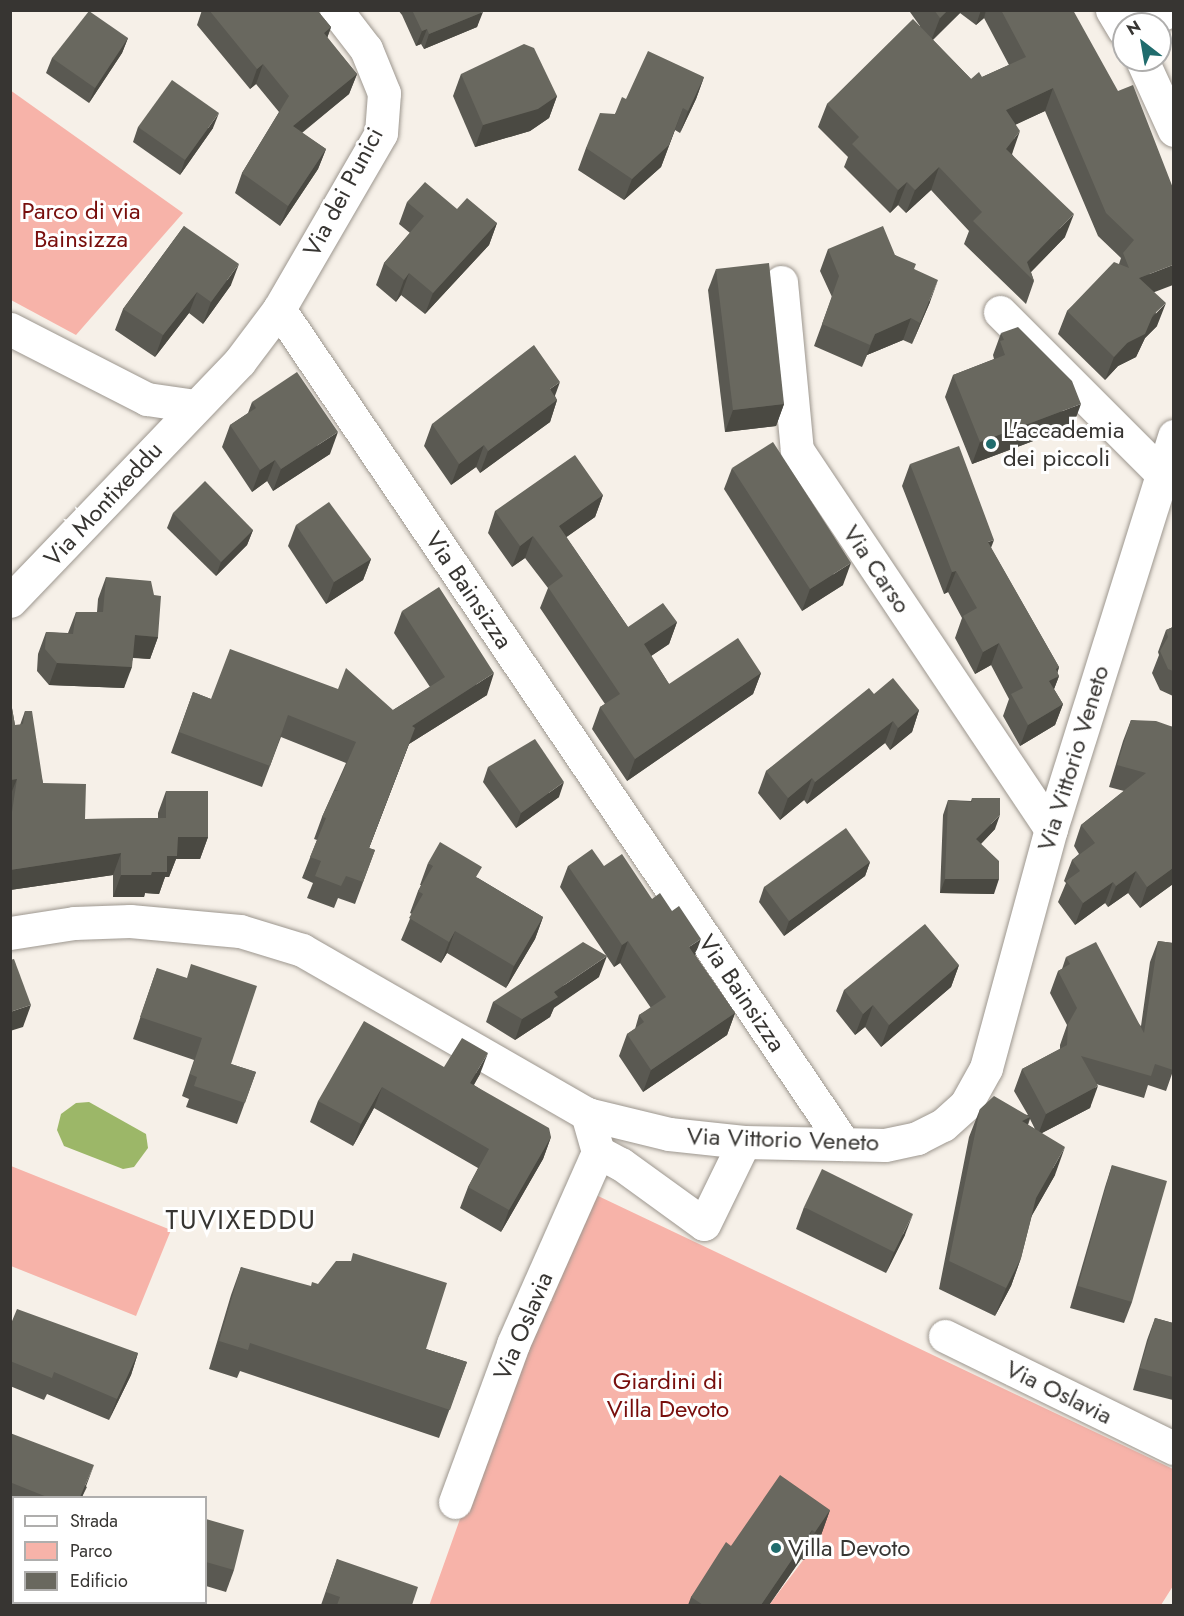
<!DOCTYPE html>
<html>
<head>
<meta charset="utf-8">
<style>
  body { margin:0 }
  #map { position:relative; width:1184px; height:1616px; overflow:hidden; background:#f6f0e8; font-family:Jost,sans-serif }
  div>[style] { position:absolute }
  .green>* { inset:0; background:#f7b3a9 }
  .water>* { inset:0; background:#9cb768 }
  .roads { filter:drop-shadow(0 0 2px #9d978f) drop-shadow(0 0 2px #9d978f) }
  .minor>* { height:33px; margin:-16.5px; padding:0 16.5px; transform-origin:16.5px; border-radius:16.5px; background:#fff }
  .tertiary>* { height:33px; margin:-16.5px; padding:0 16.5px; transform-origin:16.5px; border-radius:16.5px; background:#fff }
  .wall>* { inset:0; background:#5a5952 }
  .shaded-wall>* { inset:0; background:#4a4942 }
  .building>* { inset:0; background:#69685f }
  .dots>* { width:16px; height:16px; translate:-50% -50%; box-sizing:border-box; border:3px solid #fff; border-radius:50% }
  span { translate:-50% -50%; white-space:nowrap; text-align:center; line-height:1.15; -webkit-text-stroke:6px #fff; paint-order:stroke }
  .street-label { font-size:24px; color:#373532 }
  .park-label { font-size:24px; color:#780e0c }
  .poi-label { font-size:24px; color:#373532 }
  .left { translate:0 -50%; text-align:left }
  .quarter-label { font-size:27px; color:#373532; letter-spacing:1.5px }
  .frame { position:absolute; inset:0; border:12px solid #373532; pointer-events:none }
  .legend { position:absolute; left:12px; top:1496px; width:195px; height:108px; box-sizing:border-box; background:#fff; border:2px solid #afaead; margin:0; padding:8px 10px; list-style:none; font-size:18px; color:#373532 }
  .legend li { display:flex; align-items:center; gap:12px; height:30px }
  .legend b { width:30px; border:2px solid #afaead }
  .north { position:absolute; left:1112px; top:12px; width:60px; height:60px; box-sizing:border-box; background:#fff; border:2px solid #afaead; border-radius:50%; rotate:329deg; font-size:16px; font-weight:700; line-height:24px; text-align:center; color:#373532 }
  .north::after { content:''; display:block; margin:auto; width:21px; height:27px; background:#206c6d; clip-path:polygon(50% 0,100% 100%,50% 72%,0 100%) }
</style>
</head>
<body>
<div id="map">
  <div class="green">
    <div style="clip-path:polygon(10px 90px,183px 213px,76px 335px,11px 300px)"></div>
    <div style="clip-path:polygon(11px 1166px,171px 1230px,136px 1316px,11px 1266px)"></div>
    <div style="clip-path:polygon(596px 1195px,1173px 1469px,1173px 1586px,1161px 1605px,769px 1605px,820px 1538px,695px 1605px,429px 1606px,512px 1373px)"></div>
  </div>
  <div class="water">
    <div style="clip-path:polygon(89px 1102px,146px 1134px,148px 1148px,134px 1167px,123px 1169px,64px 1146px,57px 1130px,61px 1114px,76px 1103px)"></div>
  </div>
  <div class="roads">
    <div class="minor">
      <div style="left:1137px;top:24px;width:37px;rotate:-22deg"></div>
      <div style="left:781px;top:282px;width:169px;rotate:84.6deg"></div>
      <div style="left:797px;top:450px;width:456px;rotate:56.2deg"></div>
      <div style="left:279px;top:309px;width:1008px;rotate:55.92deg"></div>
      <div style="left:1000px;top:312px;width:229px;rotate:45deg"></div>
      <div style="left:10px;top:329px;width:154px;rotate:27.1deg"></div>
      <div style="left:147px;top:399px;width:49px;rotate:8.3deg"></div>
      <div style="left:10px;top:601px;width:332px;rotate:-46.2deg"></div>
      <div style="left:240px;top:361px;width:65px;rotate:-53.1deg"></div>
      <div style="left:279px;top:309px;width:203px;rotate:-59.9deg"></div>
      <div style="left:381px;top:133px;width:40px;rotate:-85.7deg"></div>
      <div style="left:384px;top:93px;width:48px;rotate:-112.2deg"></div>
      <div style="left:366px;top:49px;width:49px;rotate:-127.6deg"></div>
      <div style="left:10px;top:933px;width:65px;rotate:-8.9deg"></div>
      <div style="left:74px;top:923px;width:56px;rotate:-2deg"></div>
      <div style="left:130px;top:921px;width:110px;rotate:5.2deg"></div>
      <div style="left:240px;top:931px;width:65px;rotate:17deg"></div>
      <div style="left:302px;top:950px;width:329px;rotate:29.9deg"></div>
      <div style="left:587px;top:1114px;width:84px;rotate:13.7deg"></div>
      <div style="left:669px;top:1134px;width:75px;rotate:6.1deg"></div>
      <div style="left:744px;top:1142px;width:141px;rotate:1.2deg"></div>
      <div style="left:885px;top:1145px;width:33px;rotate:-12deg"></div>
      <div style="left:917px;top:1138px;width:29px;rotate:-27deg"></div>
      <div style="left:943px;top:1125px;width:31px;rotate:-42deg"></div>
      <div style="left:966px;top:1104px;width:41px;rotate:-60.9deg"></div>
      <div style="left:986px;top:1068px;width:248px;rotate:-74.8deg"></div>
      <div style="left:1051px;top:829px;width:412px;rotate:-72.6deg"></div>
      <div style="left:598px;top:1152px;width:26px;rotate:28deg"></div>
      <div style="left:621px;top:1164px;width:102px;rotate:35.9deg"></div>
      <div style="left:704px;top:1224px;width:91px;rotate:-64deg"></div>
      <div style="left:945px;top:1336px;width:255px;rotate:26.1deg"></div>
      <div style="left:455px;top:1502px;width:168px;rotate:-69.8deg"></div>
      <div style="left:513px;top:1344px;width:210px;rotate:-66.1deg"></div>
      <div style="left:598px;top:1152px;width:40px;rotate:-106deg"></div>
    </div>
    <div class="tertiary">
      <div style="left:1112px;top:10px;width:23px;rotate:59deg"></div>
      <div style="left:1142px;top:60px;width:77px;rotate:65.4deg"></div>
    </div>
  </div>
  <div class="wall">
    <div style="clip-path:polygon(202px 10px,317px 10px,331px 27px,327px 38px,357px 74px,349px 94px,302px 133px,326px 149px,318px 169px,280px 226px,235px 193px,242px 173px,279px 112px,256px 84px,250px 89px,197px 25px)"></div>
    <div style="clip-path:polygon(398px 10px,482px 10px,477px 27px,424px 49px,421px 44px,416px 46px,402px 15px)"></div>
    <div style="clip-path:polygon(evenodd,911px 10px,1073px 10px,1154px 292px,1157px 326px,1145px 338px,1136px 357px,1118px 366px,1105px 380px,1058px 334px,1067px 311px,1119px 264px,1121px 258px,1098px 236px,1045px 111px,1016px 124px,1012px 154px,1065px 237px,1031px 272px,1034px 281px,1026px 304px,964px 244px,969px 231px,931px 190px,906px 213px,898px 205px,890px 213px,844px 167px,848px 157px,818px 127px,827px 104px,920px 26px,910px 12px,911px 10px,960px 13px,976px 25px,984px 18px,1009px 65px,982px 77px,971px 79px,933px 40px,960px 13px)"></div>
    <div style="clip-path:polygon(128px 38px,122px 53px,89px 103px,46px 73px,52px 58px)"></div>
    <div style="clip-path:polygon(461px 74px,557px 96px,549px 118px,530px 131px,475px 147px,453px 96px)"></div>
    <div style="clip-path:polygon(704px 77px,696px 99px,680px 133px,675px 130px,661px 167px,624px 200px,578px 170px,586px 148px,615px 114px,626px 99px)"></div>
    <div style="clip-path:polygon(138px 127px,213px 128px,180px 175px,133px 142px)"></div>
    <div style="clip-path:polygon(407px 202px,457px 209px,497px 223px,489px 245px,425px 314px,401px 295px,396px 302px,376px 285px,384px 263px,410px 233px,399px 224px)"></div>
    <div style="clip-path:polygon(184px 226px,231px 285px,203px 324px,189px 313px,155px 357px,115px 330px,123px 309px)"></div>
    <div style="clip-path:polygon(828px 249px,895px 255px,914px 269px,930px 302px,912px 344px,903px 340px,867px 355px,862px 367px,814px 346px,832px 297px,820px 271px)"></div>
    <div style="clip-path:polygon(716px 269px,784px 404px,776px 426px,725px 432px,708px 290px)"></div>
    <div style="clip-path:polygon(1001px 333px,1073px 426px,972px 464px,945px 397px,953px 375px,994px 359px,993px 355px)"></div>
    <div style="clip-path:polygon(555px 396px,557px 400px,550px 422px,480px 473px,476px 467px,451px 485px,424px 446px,432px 424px)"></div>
    <div style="clip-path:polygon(252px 402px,330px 454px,273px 491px,267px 481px,252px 492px,222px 447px,230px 425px,248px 413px)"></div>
    <div style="clip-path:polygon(910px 464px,991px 548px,1059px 667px,1057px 673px,1059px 676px,1054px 689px,1063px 704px,1055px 725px,1020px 746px,1003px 716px,1009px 699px,991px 665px,975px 674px,955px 638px,962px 618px,948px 592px,944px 594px,902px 486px)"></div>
    <div style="clip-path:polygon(732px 468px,843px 585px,802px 611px,724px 489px)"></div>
    <div style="clip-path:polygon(603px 495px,595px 517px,566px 537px,628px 627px,677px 622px,669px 644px,651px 656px,669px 684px,761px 673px,753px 694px,627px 781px,592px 729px,600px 707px,605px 704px,540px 608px,548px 588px,525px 558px,512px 567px,488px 533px,495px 511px)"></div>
    <div style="clip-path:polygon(173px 513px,253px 530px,247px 545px,216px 576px,167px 528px)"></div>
    <div style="clip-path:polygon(296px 525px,371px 559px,363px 580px,326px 604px,288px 546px)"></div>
    <div style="clip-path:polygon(106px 577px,158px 637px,150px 659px,133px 658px,124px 688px,49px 685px,37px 671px,38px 654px,46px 632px,68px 633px,76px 612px,97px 612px,98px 599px)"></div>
    <div style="clip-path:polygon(402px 611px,487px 695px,409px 744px,369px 848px,375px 850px,355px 904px,338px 898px,334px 908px,307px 898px,313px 883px,302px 878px,317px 840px,314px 839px,322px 817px,346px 763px,281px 737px,262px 787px,171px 753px,193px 692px,211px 699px,393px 710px,430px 687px,394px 633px)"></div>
    <div style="clip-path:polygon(1173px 627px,1173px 696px,1160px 690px,1152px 673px,1159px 655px,1158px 652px,1166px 630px)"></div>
    <div style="clip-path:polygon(874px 694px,919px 710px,912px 732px,890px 750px,885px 743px,807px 804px,804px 800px,780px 820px,758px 793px,766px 771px)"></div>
    <div style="clip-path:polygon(10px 697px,15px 725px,20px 725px,25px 711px,43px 783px,85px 819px,158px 818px,158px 813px,166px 791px,208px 837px,200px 859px,176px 859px,169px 877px,165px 877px,159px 894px,145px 893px,144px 897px,113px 897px,113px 875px,10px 890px)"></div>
    <div style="clip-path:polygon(1131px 720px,1173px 727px,1173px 884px,1140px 908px,1128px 893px,1108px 907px,1105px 903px,1075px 925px,1058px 902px,1066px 883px,1064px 881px,1072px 860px,1079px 854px,1074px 846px,1081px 825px,1124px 791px,1109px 787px,1123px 741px)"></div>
    <div style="clip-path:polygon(488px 767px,559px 797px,516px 828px,483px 782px)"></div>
    <div style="clip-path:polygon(972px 798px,995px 829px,981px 844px,994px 894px,940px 893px,943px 815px,948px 800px,971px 801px)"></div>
    <div style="clip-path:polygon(870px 862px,865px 876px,784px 936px,759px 902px,764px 887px)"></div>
    <div style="clip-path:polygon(428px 863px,478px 878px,543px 917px,535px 939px,506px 988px,447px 953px,441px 963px,401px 940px,412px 914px,410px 913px,418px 891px,421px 885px,420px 885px)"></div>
    <div style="clip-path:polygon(568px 866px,604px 866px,652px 899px,695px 955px,735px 1013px,727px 1035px,643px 1092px,619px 1056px,627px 1034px,635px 1029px,639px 1015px,651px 1008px,620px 963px,614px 967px,560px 887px)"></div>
    <div style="clip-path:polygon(evenodd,1158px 941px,1173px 943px,1173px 1071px,1166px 1091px,1148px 1085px,1144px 1098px,1096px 1084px,1090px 1108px,1042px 1133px,1055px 1175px,1032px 1215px,1021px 1258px,1011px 1286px,995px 1316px,939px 1289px,969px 1137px,980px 1109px,1028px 1115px,1014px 1091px,1022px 1069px,1060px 1049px,1060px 1045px,1067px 1025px,1050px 993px,1058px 971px,1062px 969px,1066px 957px,1141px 1026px,1150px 962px,1158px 941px,1030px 1119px,1035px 1129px,1028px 1125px,1030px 1119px)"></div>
    <div style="clip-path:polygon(959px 965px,951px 987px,881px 1047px,865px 1027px,855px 1035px,836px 1011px,844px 990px)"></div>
    <div style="clip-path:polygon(157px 968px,231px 1064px,256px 1072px,237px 1124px,186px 1107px,189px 1099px,182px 1096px,194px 1060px,133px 1039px)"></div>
    <div style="clip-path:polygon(599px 977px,554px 1007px,550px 1017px,515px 1040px,486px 1022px,493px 1002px)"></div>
    <div style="clip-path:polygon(444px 1067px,480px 1074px,474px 1085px,551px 1137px,543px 1159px,501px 1232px,460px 1208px,468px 1187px,478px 1168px,374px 1108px,353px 1146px,310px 1122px,318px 1101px)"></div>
    <div style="clip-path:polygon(1112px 1165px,1132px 1302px,1124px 1323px,1070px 1308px,1105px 1187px)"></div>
    <div style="clip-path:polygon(804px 1207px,905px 1235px,886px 1273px,796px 1229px)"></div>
    <div style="clip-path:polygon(241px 1267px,426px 1349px,467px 1362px,439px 1438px,240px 1371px,237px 1378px,209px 1369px,231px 1295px)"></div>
    <div style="clip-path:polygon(1155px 1318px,1173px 1323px,1173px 1400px,1133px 1390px,1147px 1340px)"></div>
    <div style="clip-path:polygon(10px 1326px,138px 1353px,131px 1375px,109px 1420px,47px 1394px,44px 1400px,10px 1386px)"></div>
    <div style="clip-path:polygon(10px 1433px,87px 1487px,82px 1497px,14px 1497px,14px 1508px,10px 1507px)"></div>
    <div style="clip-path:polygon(830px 1510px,820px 1538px,804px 1560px,801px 1559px,769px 1605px,688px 1605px,691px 1597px,731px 1546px)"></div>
    <div style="clip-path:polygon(206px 1519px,234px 1570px,226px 1592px,206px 1586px)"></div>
    <div style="clip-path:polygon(337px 1559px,412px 1605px,321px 1605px)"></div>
  </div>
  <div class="shaded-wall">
    <div style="clip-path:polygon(948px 10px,961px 10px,960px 13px,931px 41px,940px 18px)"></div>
    <div style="clip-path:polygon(981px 10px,986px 10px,984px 18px,976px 25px)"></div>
    <div style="clip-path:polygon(483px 12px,477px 27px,424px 49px,429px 34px)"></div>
    <div style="clip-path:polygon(331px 27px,324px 47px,324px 33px)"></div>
    <div style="clip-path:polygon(427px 29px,421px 44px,416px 46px,422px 31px)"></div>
    <div style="clip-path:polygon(128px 38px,122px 53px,89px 103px,95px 88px)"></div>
    <div style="clip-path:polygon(263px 64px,256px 84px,250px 89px,257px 69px)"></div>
    <div style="clip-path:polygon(357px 74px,349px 94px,285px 146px,293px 126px)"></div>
    <div style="clip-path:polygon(704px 77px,696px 99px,680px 133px,688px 111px)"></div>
    <div style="clip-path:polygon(1053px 88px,1045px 111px,998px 133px,1006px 110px)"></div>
    <div style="clip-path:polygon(557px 96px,549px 118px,530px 131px,475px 147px,483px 125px)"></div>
    <div style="clip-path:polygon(683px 108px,661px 167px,624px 200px,632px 179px)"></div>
    <div style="clip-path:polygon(219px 113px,213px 128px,180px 175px,185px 160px)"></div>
    <div style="clip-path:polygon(1020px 131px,1012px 154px,998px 172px,1006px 149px)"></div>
    <div style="clip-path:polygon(326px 149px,318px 169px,280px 226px,288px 206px)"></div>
    <div style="clip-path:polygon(939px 167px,931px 190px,906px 213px,915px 190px)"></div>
    <div style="clip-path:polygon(907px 182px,898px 205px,890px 213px,898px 190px)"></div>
    <div style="clip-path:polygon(1074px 214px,1065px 237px,1028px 275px,1027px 262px)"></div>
    <div style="clip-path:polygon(497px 223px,489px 245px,425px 314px,433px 293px)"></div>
    <div style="clip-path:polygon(239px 264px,231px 285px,203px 324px,211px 302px)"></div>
    <div style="clip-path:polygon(1173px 265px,1173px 285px,1131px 301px,1139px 278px)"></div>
    <div style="clip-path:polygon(409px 273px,401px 295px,396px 302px,404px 280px)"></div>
    <div style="clip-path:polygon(938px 280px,930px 302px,912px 344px,920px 323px)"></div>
    <div style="clip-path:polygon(197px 292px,189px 313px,155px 357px,163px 335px)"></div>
    <div style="clip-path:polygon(1166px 303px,1157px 326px,1145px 338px,1136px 357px,1118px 366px,1105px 380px,1114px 357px)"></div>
    <div style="clip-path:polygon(911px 318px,903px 340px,867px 355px,862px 367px,875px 334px)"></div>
    <div style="clip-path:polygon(560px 382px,552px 404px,550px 389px)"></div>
    <div style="clip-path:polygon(557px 400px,550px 422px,480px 473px,488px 451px)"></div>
    <div style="clip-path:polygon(784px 404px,776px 426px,725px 432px,733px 410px)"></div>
    <div style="clip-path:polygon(1081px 404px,1073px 426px,972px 464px,980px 442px)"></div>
    <div style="clip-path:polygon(338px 432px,330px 454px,273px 491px,281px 469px)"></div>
    <div style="clip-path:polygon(484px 445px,476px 467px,451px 485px,459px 464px)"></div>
    <div style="clip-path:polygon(275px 460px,267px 481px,252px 492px,260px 470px)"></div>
    <div style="clip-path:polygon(603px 495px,595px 517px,551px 548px,559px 526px)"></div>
    <div style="clip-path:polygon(253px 530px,247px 545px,216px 576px,221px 562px)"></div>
    <div style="clip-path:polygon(533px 536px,525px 558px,512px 567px,520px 546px)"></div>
    <div style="clip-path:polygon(994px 540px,986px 561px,988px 542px)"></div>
    <div style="clip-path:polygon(371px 559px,363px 580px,326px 604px,334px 582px)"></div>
    <div style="clip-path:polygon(851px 563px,843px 585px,802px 611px,810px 589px)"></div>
    <div style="clip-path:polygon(956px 571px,948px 592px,944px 594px,952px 572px)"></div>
    <div style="clip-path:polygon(677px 622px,669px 644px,636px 666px,644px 644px)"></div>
    <div style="clip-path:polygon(135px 635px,158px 637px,150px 659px,127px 657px)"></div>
    <div style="clip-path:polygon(999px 643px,991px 665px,975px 674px,983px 652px)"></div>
    <div style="clip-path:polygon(57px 663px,132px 667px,124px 688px,49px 685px)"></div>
    <div style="clip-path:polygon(1059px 667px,1056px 678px,1059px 676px,1051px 697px,1049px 681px,1056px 669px)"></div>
    <div style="clip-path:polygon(494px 673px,487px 695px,409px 744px,361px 869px,412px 726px)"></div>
    <div style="clip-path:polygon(761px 673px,753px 694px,627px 781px,635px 759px)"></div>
    <div style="clip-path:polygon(1063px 704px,1055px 725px,1020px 746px,1028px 725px)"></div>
    <div style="clip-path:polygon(919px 710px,912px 732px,890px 750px,898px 728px)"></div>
    <div style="clip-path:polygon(893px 721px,885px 743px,807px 804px,815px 782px)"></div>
    <div style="clip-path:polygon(812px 778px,804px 800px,780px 820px,788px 798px)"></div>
    <div style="clip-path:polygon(17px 779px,10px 796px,10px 780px)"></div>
    <div style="clip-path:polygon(564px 782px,559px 797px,516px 828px,521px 813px)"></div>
    <div style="clip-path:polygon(1000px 815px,995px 829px,971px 854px,976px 839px)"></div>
    <div style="clip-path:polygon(178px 837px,208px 837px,200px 859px,176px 859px,169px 877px,165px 877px,159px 894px,145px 893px,144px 897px,113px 897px,121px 875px,152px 872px,167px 856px)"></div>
    <div style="clip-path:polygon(121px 853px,113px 875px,10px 890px,10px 870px)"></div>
    <div style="clip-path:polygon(870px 862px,865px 876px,784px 936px,789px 921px)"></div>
    <div style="clip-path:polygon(1173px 868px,1173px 884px,1140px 908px,1147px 887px)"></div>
    <div style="clip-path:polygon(1136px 871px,1128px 893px,1108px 907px,1116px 886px)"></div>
    <div style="clip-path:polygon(945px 879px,999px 879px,994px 894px,940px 893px)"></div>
    <div style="clip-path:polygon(1113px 882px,1105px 903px,1075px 925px,1083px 903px)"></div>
    <div style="clip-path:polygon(543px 917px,535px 939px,506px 988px,514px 966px)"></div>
    <div style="clip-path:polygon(455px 931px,447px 953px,441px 963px,449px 942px)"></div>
    <div style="clip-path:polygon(701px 939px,693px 961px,689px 947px)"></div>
    <div style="clip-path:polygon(628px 941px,620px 963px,614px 967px,622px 945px)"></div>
    <div style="clip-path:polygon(607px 956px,599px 977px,554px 1008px,550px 1017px,515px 1040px,522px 1019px,554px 992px)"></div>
    <div style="clip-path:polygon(959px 965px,951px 987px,881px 1047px,889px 1025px)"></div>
    <div style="clip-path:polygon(31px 1005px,23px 1027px,10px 1031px,10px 1012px)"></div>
    <div style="clip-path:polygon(873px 1005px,865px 1027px,855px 1035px,863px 1014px)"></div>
    <div style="clip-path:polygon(735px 1013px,727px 1035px,643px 1092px,651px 1070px)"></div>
    <div style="clip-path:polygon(488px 1053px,480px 1074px,462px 1104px,470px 1083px)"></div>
    <div style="clip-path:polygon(1098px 1086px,1090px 1108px,1038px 1135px,1046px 1114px)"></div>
    <div style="clip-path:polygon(382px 1087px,374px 1108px,353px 1146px,361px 1124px)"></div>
    <div style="clip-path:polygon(1030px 1117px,1020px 1145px,1022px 1121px)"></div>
    <div style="clip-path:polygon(551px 1137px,543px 1159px,501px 1232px,509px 1210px)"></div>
    <div style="clip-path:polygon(1065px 1147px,1055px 1175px,1026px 1226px,1036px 1198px)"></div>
    <div style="clip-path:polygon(913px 1214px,905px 1235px,886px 1273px,894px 1252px)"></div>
    <div style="clip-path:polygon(1021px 1258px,1011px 1286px,995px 1316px,1006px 1288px)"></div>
    <div style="clip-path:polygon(138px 1353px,131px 1375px,109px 1420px,117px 1399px)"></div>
    <div style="clip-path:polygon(94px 1465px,82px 1497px,80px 1497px)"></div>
    <div style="clip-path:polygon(830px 1510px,820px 1538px,804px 1560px,815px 1532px)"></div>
    <div style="clip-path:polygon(812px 1530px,801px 1559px,769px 1605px,761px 1605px)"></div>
  </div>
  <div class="building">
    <div style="clip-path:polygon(209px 10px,317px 10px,331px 27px,324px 33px,357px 74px,293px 126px,326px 149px,288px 206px,242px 173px,289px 96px,263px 64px,257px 69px)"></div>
    <div style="clip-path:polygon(412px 10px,482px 10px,483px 12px,429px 34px,427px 29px,422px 31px)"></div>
    <div style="clip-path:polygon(934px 10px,948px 10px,940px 18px)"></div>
    <div style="clip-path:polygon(1001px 10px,1073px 10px,1118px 91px,1133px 85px,1173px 188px,1173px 265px,1139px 278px,1166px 303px,1153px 315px,1145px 334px,1127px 343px,1114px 357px,1067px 311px,1114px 262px,1129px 268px,1123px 253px,1134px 240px,1106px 213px,1053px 88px,1006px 110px,1020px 131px,1006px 149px,1074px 214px,1027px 262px,1034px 281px,973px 221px,982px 212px,939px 167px,915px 190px,907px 182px,898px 190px,852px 144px,859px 137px,827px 104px,913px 19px,971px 79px,979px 72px,982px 77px,1026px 57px)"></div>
    <div style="clip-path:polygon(89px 11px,128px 38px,95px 88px,52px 58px)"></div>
    <div style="clip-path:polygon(524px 44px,534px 48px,557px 96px,538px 109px,483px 125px,461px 74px)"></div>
    <div style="clip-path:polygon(648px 51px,704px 77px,688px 111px,683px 108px,669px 145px,632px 179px,586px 148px,600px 113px,615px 114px,622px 97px,626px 99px)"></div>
    <div style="clip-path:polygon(172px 80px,219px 113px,185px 160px,138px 127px)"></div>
    <div style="clip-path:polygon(425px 182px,457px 209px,467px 198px,497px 223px,433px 293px,409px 273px,404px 280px,384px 263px,424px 216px,407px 202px)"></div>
    <div style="clip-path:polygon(184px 226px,239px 264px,211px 302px,197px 292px,163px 335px,123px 309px)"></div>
    <div style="clip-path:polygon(883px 226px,895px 255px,916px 264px,914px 269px,938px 280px,920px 323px,911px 318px,875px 334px,870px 345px,822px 324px,839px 276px,828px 249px)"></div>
    <div style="clip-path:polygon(769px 263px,784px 404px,733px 410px,716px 269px)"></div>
    <div style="clip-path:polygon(1018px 327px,1072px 381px,1081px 404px,980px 442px,953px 375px,1005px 355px,1000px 341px,1004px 340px,1001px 333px)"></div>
    <div style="clip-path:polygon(534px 345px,560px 382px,550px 389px,557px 400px,488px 451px,484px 445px,459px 464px,432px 424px)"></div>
    <div style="clip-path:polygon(297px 372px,338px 432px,281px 469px,275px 460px,260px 470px,230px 425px,256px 408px,252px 402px)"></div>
    <div style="clip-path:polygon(773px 442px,851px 563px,810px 589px,732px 468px)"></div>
    <div style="clip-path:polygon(959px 446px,994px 540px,988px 542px,1059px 667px,1056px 669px,1059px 676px,1049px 681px,1063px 704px,1028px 725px,1011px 694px,1023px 688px,999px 643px,983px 652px,963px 616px,977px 608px,956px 571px,952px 572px,910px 464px)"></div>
    <div style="clip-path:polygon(575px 455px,603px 495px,559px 526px,628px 627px,663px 603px,677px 622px,644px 644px,669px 684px,738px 638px,761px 673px,635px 759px,600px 707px,620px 694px,548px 587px,563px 576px,533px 536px,520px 546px,495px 511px)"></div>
    <div style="clip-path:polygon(205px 481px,253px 530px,221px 562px,173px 513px)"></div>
    <div style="clip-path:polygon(329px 502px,371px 559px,334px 582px,296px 525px)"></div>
    <div style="clip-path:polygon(106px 577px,151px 581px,154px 595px,161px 596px,158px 637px,135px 635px,132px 667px,57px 663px,45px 649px,46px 632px,73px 634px,76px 612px,103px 612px)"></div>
    <div style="clip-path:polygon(439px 587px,494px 673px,412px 726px,415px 728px,369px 848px,375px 850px,363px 882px,346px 876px,341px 886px,315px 876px,321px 861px,310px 857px,326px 818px,322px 817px,334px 791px,339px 791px,335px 790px,356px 742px,288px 715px,270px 766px,179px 732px,193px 692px,211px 699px,230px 649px,338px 689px,346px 668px,393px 710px,445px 677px,402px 611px)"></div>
    <div style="clip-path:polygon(1173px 627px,1173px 671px,1168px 669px,1160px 651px,1168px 637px,1166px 630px)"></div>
    <div style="clip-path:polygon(893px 678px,919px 710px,898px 728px,893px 721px,815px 782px,812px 778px,788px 798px,766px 771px,869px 688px,874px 694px)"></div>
    <div style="clip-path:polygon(10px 697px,15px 725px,23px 724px,25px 711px,32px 711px,43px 783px,86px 784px,85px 819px,166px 818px,166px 791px,208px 791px,208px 837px,178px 837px,177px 856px,167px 856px,167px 872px,152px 872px,151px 875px,121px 875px,121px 853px,10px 870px,10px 825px,17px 779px,10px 780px)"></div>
    <div style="clip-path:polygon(1131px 720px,1156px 721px,1173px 727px,1173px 868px,1147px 887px,1136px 871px,1116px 886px,1113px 882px,1083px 903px,1066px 881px,1080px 871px,1072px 860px,1095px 843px,1081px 825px,1146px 773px,1117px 765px)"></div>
    <div style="clip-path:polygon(535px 739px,564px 782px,521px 813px,488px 767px)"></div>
    <div style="clip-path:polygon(972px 798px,1000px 798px,1000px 815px,976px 839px,999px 861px,999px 879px,945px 879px,948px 800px,972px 802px)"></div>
    <div style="clip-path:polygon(846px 828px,870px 862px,789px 921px,764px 887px)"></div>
    <div style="clip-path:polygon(440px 842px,482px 867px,476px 877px,543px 917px,514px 966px,455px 931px,449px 942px,409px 918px,423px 894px,418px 891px,433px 866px,428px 863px)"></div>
    <div style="clip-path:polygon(592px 849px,604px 866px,622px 854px,652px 899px,660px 893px,672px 911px,679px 906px,701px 939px,689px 947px,735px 1013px,651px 1070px,627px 1034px,644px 1022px,639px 1015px,666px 997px,628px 941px,622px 945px,568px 866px)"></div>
    <div style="clip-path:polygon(925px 924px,959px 965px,889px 1025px,873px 1005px,863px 1014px,844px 990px)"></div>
    <div style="clip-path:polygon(1158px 941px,1173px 943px,1173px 1070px,1155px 1064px,1151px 1076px,1081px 1056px,1098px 1086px,1046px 1114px,1022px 1069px,1067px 1045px,1068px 1024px,1077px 1008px,1058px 971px,1070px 964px,1066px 957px,1096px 942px,1144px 1033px)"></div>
    <div style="clip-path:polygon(583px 942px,607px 956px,554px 992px,558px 997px,522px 1019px,493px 1002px)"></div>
    <div style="clip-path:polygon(14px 959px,31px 1005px,10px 1012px,10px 960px)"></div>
    <div style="clip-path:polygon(191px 964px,257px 986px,231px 1064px,256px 1072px,245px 1103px,194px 1086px,197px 1077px,190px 1074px,202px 1038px,140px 1017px,157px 968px,187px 978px)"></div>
    <div style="clip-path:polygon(364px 1021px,444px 1067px,462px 1038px,488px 1053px,470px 1083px,549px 1128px,551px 1137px,509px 1210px,468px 1187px,489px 1149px,382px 1087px,361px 1124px,318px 1101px)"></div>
    <div style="clip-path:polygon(994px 1096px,1030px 1117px,1022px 1121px,1065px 1147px,1036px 1198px,1021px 1258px,1006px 1288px,949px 1261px,980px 1109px)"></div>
    <div style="clip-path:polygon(1112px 1165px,1167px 1181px,1132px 1302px,1078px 1286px)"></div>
    <div style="clip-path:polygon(822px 1169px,913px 1214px,894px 1252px,804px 1207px)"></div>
    <div style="clip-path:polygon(353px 1253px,447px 1283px,426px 1349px,467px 1362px,450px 1410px,250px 1343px,248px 1350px,219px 1341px,241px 1267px,311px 1286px,312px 1282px,318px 1284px,336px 1261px,351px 1261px)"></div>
    <div style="clip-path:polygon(17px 1309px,138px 1353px,117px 1399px,54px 1372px,52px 1378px,10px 1361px,10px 1326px)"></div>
    <div style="clip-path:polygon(1155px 1318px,1173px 1323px,1173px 1377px,1140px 1368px)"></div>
    <div style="clip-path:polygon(10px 1433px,94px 1465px,80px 1497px,47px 1497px,12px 1483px,10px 1486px)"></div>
    <div style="clip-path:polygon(780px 1475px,830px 1510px,815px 1532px,812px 1530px,761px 1605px,762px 1605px,703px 1605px,691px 1597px,726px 1542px,731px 1546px)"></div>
    <div style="clip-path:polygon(206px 1519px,244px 1530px,234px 1570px,206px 1562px)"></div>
    <div style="clip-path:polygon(10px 1559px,14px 1560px,14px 1578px,10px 1585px)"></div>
    <div style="clip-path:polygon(337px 1559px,418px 1587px,412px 1605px,337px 1605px,340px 1597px,326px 1592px)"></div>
  </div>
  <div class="dots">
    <div style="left:991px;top:444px;background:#206c6d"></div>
    <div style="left:776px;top:1548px;background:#206c6d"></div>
  </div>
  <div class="street-label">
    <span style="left:343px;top:192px;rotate:-62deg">Via dei Punici</span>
    <span style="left:103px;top:504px;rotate:-47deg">Via Montixeddu</span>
    <span style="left:877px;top:569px;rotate:56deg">Via Carso</span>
    <span style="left:469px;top:590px;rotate:56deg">Via Bainsizza</span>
    <span style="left:1073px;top:758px;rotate:-73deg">Via Vittorio Veneto</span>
    <span style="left:742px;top:993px;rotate:56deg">Via Bainsizza</span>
    <span style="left:783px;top:1139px;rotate:2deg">Via Vittorio Veneto</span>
    <span style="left:523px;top:1326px;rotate:-67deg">Via Oslavia</span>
    <span style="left:1059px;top:1392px;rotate:26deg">Via Oslavia</span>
  </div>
  <div class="park-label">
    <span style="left:81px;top:225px">Parco di via<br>Bainsizza</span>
    <span style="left:668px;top:1395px">Giardini di<br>Villa Devoto</span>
  </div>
  <div class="poi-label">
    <span class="left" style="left:1003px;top:444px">L'accademia<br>dei piccoli</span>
    <span class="left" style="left:788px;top:1548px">Villa Devoto</span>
  </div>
  <div class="quarter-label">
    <span style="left:241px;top:1220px">TUVIXEDDU</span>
  </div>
  <div class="frame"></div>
  <ul class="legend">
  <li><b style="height:8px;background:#fff"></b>Strada</li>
  <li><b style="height:16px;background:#f7b3a9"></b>Parco</li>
  <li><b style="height:16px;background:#69685f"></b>Edificio</li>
  </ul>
  <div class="north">N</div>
</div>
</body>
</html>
